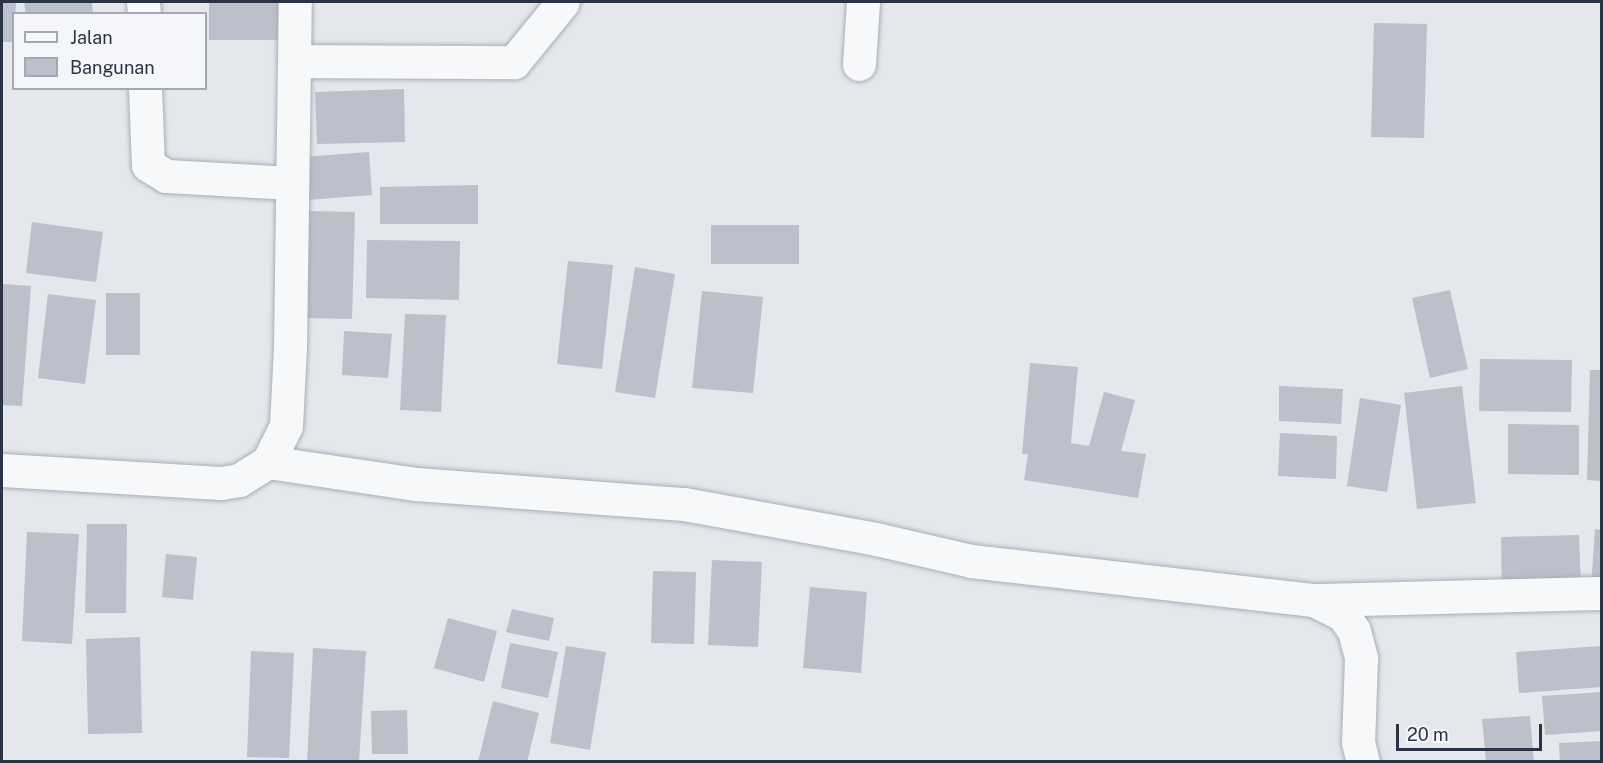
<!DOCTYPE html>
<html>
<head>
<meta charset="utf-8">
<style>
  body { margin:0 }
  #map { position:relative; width:1603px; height:763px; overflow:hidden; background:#e4e7ec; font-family:"Public Sans",sans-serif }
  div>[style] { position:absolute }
  .building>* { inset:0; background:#bbc0ca }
  .roads { filter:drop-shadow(0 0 2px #a9aeb7) drop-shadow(0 0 2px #a9aeb7) }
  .minor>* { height:33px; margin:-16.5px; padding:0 16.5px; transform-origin:16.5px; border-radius:16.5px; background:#f7f8fa }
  span { translate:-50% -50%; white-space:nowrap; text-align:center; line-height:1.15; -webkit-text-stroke:5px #f4f6f9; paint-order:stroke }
  .frame { position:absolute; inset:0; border:3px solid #2b3445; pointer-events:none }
  .legend { position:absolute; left:12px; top:12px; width:195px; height:78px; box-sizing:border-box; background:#f4f6f9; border:2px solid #a4a8b1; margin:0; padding:8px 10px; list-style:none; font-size:18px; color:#2b3445 }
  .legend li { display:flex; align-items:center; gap:12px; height:30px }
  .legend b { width:30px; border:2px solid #a4a8b1 }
  .scale { position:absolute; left:1396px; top:724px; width:146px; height:27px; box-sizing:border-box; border:3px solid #2b3445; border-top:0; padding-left:8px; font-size:18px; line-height:21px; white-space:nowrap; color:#2b3445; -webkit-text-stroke:4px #f4f6f9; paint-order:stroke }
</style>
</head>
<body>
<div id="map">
  <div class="building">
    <div style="clip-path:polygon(2px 2px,16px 2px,14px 42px,2px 42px)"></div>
    <div style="clip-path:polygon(24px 2px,92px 2px,93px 14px,26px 14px)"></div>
    <div style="clip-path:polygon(209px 2px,278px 2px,278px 40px,209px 40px)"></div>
    <div style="clip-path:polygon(1374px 23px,1427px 24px,1424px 138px,1371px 137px)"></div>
    <div style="clip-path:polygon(404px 89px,405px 142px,317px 144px,315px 92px)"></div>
    <div style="clip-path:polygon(369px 152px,372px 195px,307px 200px,303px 157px)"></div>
    <div style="clip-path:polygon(478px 185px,478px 224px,380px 224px,380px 187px)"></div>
    <div style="clip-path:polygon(308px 211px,355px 212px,352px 319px,306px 318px)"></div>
    <div style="clip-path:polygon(32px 222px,103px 232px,96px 282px,26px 273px)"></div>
    <div style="clip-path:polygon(711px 225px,799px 225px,799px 264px,711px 264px)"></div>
    <div style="clip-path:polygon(367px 240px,460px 241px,459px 300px,366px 298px)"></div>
    <div style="clip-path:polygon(568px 261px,613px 265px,602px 369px,557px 364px)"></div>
    <div style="clip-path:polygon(635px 267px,675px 274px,655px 398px,615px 392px)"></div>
    <div style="clip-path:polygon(2px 284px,31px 286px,22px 406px,2px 405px)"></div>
    <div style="clip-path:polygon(1450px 290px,1468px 369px,1430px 378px,1412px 298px)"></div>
    <div style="clip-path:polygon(702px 291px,763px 297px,753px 393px,692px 388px)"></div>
    <div style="clip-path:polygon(106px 293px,140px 293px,140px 355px,106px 355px)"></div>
    <div style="clip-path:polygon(48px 294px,96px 300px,85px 384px,38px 378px)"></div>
    <div style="clip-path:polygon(405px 314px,446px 315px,441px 412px,400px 410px)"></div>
    <div style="clip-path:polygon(344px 331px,392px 334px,388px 378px,342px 375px)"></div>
    <div style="clip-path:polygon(1480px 359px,1572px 360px,1571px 412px,1479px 411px)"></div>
    <div style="clip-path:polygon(1030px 363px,1078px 367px,1071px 443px,1089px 446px,1104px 392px,1135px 400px,1121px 451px,1146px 454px,1138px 498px,1024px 480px,1028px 454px,1022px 454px)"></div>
    <div style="clip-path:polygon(1590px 370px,1602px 370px,1602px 481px,1587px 480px)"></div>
    <div style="clip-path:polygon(1279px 386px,1343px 389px,1341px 424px,1279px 421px)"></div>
    <div style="clip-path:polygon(1462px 386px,1476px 503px,1417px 509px,1404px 393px)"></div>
    <div style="clip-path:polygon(1360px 398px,1401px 405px,1387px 492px,1347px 486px)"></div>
    <div style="clip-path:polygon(1508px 424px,1579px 425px,1579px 475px,1508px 474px)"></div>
    <div style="clip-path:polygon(1280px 433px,1337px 436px,1336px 479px,1278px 476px)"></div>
    <div style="clip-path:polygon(87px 524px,127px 524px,126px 613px,85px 613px)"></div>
    <div style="clip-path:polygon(1595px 529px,1602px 530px,1602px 588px,1591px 587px)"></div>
    <div style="clip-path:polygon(27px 532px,79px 534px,72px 644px,22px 641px)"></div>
    <div style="clip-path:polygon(1579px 535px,1581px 589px,1502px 590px,1501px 537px)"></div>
    <div style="clip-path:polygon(166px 554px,197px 557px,193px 600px,162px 597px)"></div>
    <div style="clip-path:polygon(712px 560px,762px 562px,758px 647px,708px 645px)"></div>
    <div style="clip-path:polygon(653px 571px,696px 572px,694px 644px,651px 643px)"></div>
    <div style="clip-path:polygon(810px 587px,867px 592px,861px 673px,803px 668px)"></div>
    <div style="clip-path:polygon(512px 609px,554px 618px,549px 641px,506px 632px)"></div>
    <div style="clip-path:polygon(448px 618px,497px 631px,484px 682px,434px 668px)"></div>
    <div style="clip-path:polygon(140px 637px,142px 733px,88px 734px,86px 639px)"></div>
    <div style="clip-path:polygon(510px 643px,558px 652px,548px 698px,501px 688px)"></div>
    <div style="clip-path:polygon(566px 646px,606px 652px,590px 750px,550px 743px)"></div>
    <div style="clip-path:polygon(1602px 646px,1602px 687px,1519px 693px,1516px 652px)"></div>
    <div style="clip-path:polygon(313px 648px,366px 651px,359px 762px,307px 762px)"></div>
    <div style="clip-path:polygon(251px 651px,294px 653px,289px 758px,247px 757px)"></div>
    <div style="clip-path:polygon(1602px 692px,1602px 731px,1545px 735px,1542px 696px)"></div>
    <div style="clip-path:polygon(493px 701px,539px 713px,527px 762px,478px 762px)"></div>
    <div style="clip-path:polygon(407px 710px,408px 754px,372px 754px,371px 711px)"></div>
    <div style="clip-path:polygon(1530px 716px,1534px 762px,1486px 762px,1482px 719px)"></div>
    <div style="clip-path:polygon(1602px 741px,1602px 762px,1560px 762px,1559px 743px)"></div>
  </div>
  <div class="roads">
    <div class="minor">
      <div style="left:143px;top:2px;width:12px;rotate:85deg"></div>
      <div style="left:294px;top:61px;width:220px;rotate:0.3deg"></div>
      <div style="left:514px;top:62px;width:77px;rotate:-50.8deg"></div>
      <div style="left:859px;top:64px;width:62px;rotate:-86.3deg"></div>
      <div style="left:145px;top:88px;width:77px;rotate:87.8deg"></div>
      <div style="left:148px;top:165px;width:21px;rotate:31deg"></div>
      <div style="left:166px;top:176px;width:126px;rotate:3.2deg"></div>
      <div style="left:268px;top:462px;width:150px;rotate:8.5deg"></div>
      <div style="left:416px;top:484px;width:269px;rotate:4.3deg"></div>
      <div style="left:684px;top:504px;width:195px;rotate:10.3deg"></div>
      <div style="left:876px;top:539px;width:98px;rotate:13deg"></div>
      <div style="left:971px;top:561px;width:345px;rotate:6.5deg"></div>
      <div style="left:1314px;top:600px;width:33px;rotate:27deg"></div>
      <div style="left:1343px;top:615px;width:19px;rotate:55deg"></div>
      <div style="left:1354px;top:631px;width:28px;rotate:75deg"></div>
      <div style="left:1361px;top:658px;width:84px;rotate:92deg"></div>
      <div style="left:1358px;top:742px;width:21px;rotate:76deg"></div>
      <div style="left:2px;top:470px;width:219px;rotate:3.4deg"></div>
      <div style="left:221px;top:483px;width:18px;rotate:-9deg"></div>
      <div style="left:239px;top:480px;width:34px;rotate:-32deg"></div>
      <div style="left:268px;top:462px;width:40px;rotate:-63.4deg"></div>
      <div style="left:286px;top:426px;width:79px;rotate:-87.1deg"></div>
      <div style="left:290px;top:347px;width:344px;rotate:-89.2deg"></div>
      <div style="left:1316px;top:600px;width:286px;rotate:-1.4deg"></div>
    </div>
  </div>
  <div class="frame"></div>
  <ul class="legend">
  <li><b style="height:8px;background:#f7f8fa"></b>Jalan</li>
  <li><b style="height:16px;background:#bbc0ca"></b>Bangunan</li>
  </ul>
  <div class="scale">20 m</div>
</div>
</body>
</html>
